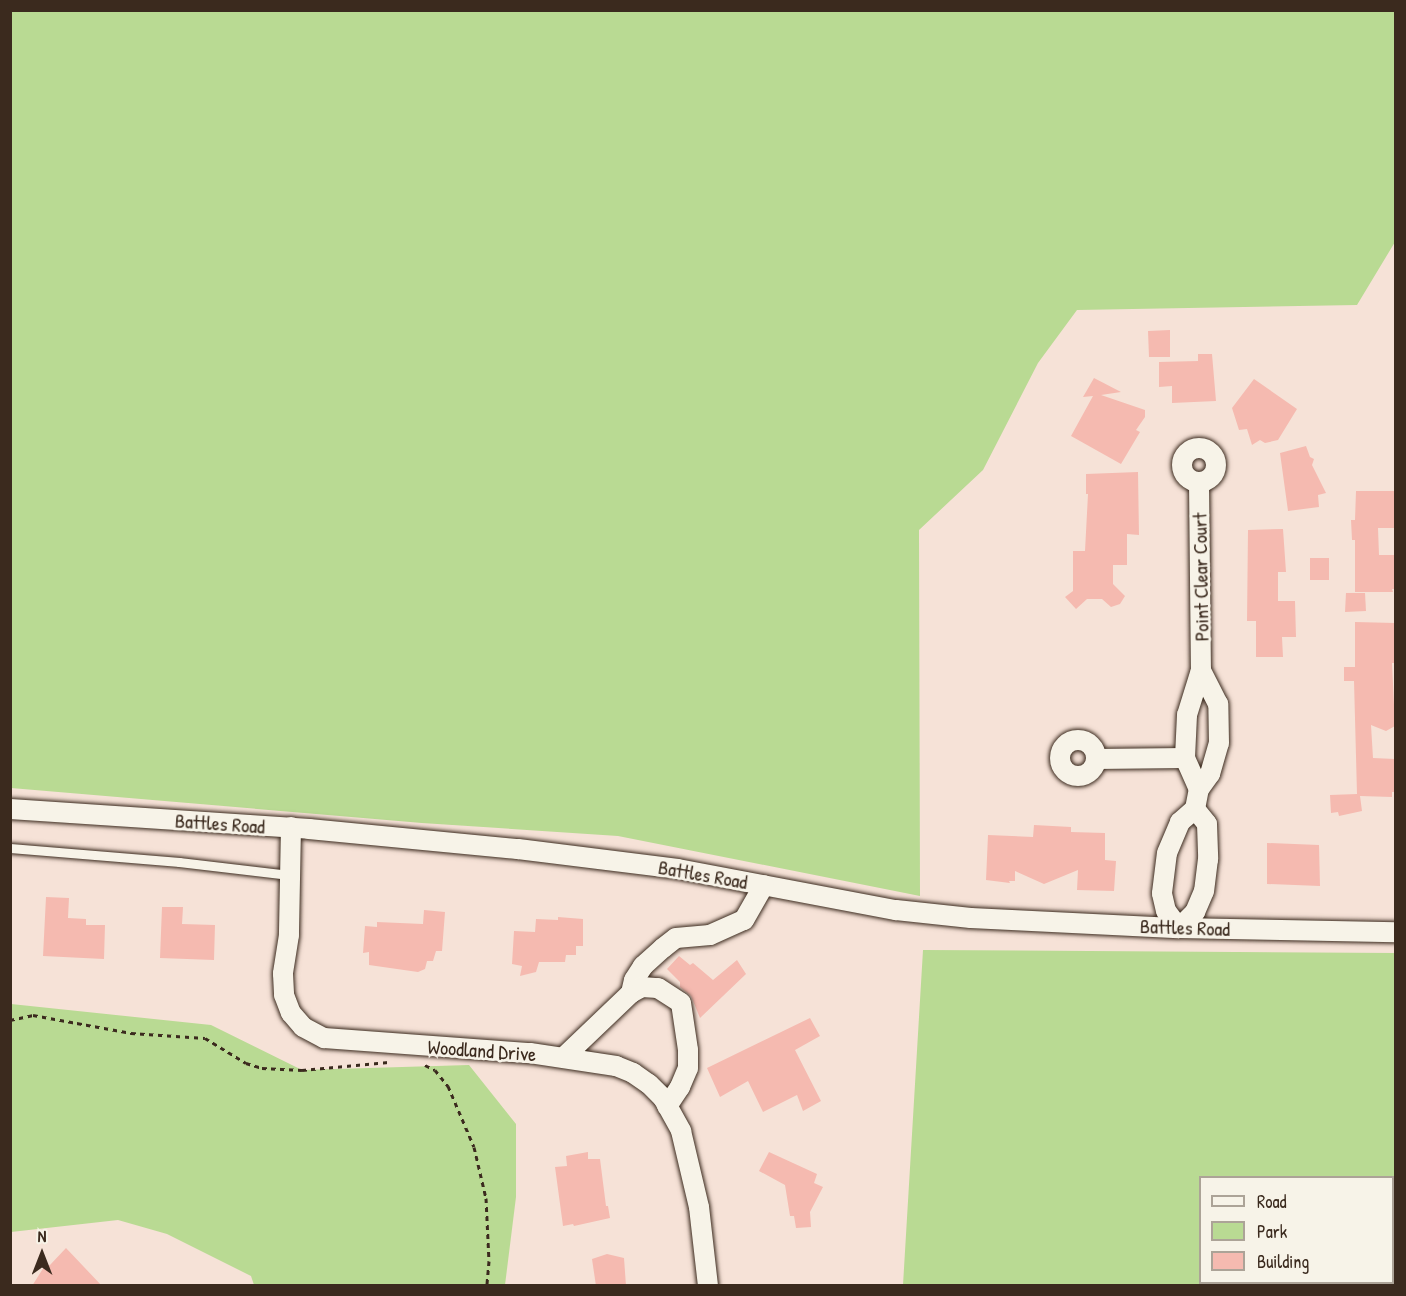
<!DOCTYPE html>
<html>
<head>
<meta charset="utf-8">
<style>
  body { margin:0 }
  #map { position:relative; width:1406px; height:1296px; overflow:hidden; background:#f6e2d7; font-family:"Patrick Hand",sans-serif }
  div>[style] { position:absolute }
  .green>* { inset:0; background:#b9da93 }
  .building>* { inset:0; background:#f5bab0 }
  .path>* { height:3px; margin-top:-1.5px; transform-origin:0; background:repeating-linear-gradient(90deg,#3b2a1e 0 4.5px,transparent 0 9px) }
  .roads { filter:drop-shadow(0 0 2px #3b2a1e) drop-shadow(0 0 2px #3b2a1e) }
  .lane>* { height:9px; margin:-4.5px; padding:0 4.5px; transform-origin:4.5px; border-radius:4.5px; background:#f7f3e8 }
  .street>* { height:20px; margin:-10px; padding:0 10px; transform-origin:10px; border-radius:10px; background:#f7f3e8 }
  .street>.ring { margin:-10px; padding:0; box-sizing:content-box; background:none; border:20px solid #f7f3e8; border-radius:50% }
  span { translate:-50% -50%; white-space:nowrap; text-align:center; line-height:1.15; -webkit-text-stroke:5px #f7f3e8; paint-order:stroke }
  .street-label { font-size:20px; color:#3b2a1e }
  .frame { position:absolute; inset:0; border:12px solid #3b2a1e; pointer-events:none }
  .legend { position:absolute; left:1199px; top:1176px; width:195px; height:108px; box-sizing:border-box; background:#f7f3e8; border:2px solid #aca397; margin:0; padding:8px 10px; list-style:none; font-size:18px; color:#3b2a1e }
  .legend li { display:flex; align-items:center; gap:12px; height:30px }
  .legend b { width:30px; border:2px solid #aca397 }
  .north { position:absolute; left:12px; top:1224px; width:60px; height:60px; -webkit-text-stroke:4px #f7f3e8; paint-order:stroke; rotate:0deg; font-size:16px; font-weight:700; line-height:24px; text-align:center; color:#3b2a1e }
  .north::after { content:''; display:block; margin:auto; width:21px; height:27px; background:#3b2a1e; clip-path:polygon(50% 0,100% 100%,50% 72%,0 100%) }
</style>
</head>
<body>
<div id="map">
  <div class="green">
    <div style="clip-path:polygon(10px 11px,1395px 11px,1395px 242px,1357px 305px,1077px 310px,1038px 363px,983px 470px,919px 530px,920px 896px,618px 836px,422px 823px,11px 788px)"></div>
    <div style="clip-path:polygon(evenodd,923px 950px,1395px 953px,1395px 1285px,903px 1285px,923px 950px,1200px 1178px,1392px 1178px,1392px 1282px,1200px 1282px,1200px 1178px)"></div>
    <div style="clip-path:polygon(11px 1004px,211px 1025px,302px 1070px,469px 1065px,516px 1124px,516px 1197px,505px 1285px,254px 1285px,251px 1276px,167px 1234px,118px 1220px,11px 1232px)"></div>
  </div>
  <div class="building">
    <div style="clip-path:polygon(1170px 330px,1170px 357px,1149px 357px,1148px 331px)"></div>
    <div style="clip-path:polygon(1198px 354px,1212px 354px,1216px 401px,1172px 403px,1172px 386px,1159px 387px,1159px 362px,1198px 361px)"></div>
    <div style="clip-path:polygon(1094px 378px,1121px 392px,1101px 395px,1145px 410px,1145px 417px,1136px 430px,1140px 432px,1121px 464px,1071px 436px,1093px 396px,1083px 397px)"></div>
    <div style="clip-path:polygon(1254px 379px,1297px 409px,1278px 440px,1265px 443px,1260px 440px,1252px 445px,1247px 429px,1239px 430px,1232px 408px)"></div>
    <div style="clip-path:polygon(1306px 446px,1310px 457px,1314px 459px,1312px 465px,1326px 493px,1318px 495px,1319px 507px,1288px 511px,1280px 453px)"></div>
    <div style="clip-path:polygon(1138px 472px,1139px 535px,1127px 534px,1127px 565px,1113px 565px,1113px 584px,1125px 596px,1120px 604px,1111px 607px,1102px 599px,1087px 599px,1076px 609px,1065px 597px,1073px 591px,1073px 551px,1085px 551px,1088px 494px,1086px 494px,1086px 474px)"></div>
    <div style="clip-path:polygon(1356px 491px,1395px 491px,1395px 528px,1378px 528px,1379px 555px,1395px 555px,1395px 589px,1392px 589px,1393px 592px,1355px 592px,1355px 540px,1352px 540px,1351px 520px,1355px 520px)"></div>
    <div style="clip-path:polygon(1283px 529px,1286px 572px,1278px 572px,1278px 601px,1295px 601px,1296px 637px,1282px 637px,1283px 657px,1256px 657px,1256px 621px,1247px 621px,1248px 530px)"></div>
    <div style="clip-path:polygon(1310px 558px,1329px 558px,1329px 580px,1310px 580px)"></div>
    <div style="clip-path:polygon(1346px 593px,1365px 593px,1366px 611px,1345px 612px)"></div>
    <div style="clip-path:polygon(1355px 622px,1395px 623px,1395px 663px,1392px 663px,1395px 726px,1386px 731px,1371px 725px,1373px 758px,1395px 759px,1395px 792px,1392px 792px,1392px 797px,1360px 796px,1362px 811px,1339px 816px,1338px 812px,1331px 813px,1330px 795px,1357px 794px,1354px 681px,1344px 681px,1344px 667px,1355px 667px)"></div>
    <div style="clip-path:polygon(1034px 825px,1071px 827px,1071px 832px,1105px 833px,1105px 860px,1116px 861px,1114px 891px,1077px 890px,1078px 870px,1044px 884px,1015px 871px,1015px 881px,1009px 881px,1010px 883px,986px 880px,988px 835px,1033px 837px)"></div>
    <div style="clip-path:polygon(1267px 843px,1319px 845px,1320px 886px,1267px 884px)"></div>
    <div style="clip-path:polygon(46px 897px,69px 898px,68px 918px,86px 919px,86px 925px,105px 925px,104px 959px,43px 956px)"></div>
    <div style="clip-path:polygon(162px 907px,183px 907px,182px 924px,215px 925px,214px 960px,160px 958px)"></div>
    <div style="clip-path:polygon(424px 910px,445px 912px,442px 951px,436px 951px,433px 961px,427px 961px,425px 969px,418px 972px,369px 965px,369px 952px,363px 953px,365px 926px,377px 927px,377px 922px,423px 924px)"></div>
    <div style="clip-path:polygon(558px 917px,583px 919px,583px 946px,576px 946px,576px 955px,566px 955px,565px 962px,539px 962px,536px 972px,520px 976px,522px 966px,512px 964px,514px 931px,535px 932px,536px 919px,558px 920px)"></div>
    <div style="clip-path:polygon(679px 956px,690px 965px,693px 963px,713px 980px,737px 960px,746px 974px,700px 1018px,691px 996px,680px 987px,680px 982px,667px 969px)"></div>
    <div style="clip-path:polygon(810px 1018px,820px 1036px,795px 1050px,821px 1101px,803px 1111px,797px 1095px,763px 1112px,748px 1081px,720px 1097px,707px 1068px)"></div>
    <div style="clip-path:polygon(588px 1152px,588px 1159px,600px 1159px,606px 1206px,608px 1206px,610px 1218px,574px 1226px,573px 1224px,563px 1226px,555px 1167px,567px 1166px,566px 1156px)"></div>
    <div style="clip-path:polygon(769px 1152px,817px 1174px,814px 1183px,823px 1187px,810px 1212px,811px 1227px,796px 1228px,794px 1216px,790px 1216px,785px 1185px,759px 1171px)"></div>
    <div style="clip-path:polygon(66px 1248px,102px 1286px,32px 1286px,44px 1267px,50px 1265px)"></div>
    <div style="clip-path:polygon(607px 1254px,624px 1258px,626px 1286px,596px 1286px,592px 1259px)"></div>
  </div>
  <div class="path">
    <div style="left:10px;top:1020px;width:24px;rotate:-12deg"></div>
    <div style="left:33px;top:1015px;width:100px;rotate:10.4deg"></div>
    <div style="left:131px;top:1033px;width:74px;rotate:3.9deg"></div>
    <div style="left:205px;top:1038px;width:48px;rotate:31.4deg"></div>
    <div style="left:246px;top:1063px;width:17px;rotate:17deg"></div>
    <div style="left:262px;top:1068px;width:40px;rotate:2.9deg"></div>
    <div style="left:302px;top:1070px;width:87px;rotate:-5.3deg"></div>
    <div style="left:425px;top:1065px;width:11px;rotate:27deg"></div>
    <div style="left:435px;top:1070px;width:21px;rotate:51deg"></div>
    <div style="left:448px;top:1086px;width:66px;rotate:66.9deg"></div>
    <div style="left:474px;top:1147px;width:52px;rotate:76.8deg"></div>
    <div style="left:486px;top:1198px;width:63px;rotate:87.3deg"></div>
    <div style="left:489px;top:1261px;width:25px;rotate:95deg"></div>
  </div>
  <div class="roads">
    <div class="lane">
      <div style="left:10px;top:848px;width:170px;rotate:4.7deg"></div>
      <div style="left:179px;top:862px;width:111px;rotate:6.7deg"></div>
    </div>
    <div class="street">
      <div class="ring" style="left:1182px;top:448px;width:14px;height:14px"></div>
      <div style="left:1199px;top:483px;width:187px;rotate:89.4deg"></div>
      <div style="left:1201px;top:670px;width:47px;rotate:107.3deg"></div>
      <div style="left:1187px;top:715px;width:43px;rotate:92.7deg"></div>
      <div style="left:1185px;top:758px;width:34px;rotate:66deg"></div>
      <div class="ring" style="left:1060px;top:740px;width:16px;height:16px"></div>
      <div style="left:1096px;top:759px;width:89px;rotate:-0.6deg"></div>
      <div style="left:10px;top:809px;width:300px;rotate:3.8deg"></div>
      <div style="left:309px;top:829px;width:210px;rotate:5.5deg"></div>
      <div style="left:518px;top:849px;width:161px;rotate:7.1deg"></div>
      <div style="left:678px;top:869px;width:222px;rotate:10.7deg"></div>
      <div style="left:896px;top:910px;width:75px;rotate:6.1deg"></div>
      <div style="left:971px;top:918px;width:208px;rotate:2.8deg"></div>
      <div style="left:1179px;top:928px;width:217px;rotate:1.1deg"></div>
      <div style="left:1195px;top:809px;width:19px;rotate:51deg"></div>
      <div style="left:1207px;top:824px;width:35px;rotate:88deg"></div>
      <div style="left:1208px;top:859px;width:32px;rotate:97deg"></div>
      <div style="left:1204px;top:891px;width:23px;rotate:113deg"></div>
      <div style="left:1195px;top:912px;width:23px;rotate:135deg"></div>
      <div style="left:1179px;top:928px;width:21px;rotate:-127deg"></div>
      <div style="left:1166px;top:911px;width:18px;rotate:-103deg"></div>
      <div style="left:1162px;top:893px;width:40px;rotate:-82.9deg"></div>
      <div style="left:1167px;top:853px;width:34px;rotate:-67deg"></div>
      <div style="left:1180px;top:822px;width:20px;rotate:-41deg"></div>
      <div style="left:1195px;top:809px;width:20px;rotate:-79deg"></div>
      <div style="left:1199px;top:789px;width:19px;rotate:-54deg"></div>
      <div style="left:1210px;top:774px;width:32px;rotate:-74deg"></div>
      <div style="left:1219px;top:743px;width:39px;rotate:-91deg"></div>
      <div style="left:1218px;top:704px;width:38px;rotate:-117deg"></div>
      <div style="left:291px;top:827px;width:108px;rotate:91.1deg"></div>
      <div style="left:289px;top:935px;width:39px;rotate:99deg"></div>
      <div style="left:283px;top:974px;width:21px;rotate:87deg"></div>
      <div style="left:284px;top:995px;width:19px;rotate:69deg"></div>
      <div style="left:291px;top:1013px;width:18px;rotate:49deg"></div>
      <div style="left:303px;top:1027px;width:24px;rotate:28deg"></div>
      <div style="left:324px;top:1038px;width:207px;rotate:4.2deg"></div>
      <div style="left:530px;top:1053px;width:87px;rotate:8.6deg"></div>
      <div style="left:616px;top:1066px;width:18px;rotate:22deg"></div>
      <div style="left:633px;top:1073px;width:19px;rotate:35deg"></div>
      <div style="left:649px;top:1084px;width:20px;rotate:45deg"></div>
      <div style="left:663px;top:1098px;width:38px;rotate:61deg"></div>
      <div style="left:681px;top:1131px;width:78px;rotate:76.7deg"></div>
      <div style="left:699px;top:1207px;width:80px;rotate:83.5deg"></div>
      <div style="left:631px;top:993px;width:13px;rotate:-77deg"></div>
      <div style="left:634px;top:980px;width:17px;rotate:-57deg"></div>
      <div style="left:643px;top:966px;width:27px;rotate:-42deg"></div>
      <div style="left:663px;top:948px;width:16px;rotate:-38deg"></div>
      <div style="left:676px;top:938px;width:34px;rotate:-5deg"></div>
      <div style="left:710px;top:935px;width:37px;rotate:-24deg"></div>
      <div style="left:744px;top:920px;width:40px;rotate:-60.3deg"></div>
      <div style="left:564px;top:1057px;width:93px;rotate:-43.7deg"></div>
      <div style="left:631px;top:993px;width:13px;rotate:-29deg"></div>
      <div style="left:642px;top:987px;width:16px;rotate:4deg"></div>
      <div style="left:658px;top:988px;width:27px;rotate:33deg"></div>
      <div style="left:681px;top:1003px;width:48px;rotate:81.5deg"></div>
      <div style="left:688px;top:1050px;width:18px;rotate:90deg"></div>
      <div style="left:688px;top:1068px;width:21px;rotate:113deg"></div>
      <div style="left:680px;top:1087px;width:23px;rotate:124deg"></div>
    </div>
  </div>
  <div class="street-label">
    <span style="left:1200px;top:577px;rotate:-91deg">Point Clear Court</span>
    <span style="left:220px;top:823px;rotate:4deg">Battles Road</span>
    <span style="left:703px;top:874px;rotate:10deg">Battles Road</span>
    <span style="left:1185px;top:927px;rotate:2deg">Battles Road</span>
    <span style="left:482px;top:1050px;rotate:4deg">Woodland Drive</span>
  </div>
  <div class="frame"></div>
  <ul class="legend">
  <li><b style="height:8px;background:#f7f3e8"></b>Road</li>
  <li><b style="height:16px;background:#b9da93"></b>Park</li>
  <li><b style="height:16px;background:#f5bab0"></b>Building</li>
  </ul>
  <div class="north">N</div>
</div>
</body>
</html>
